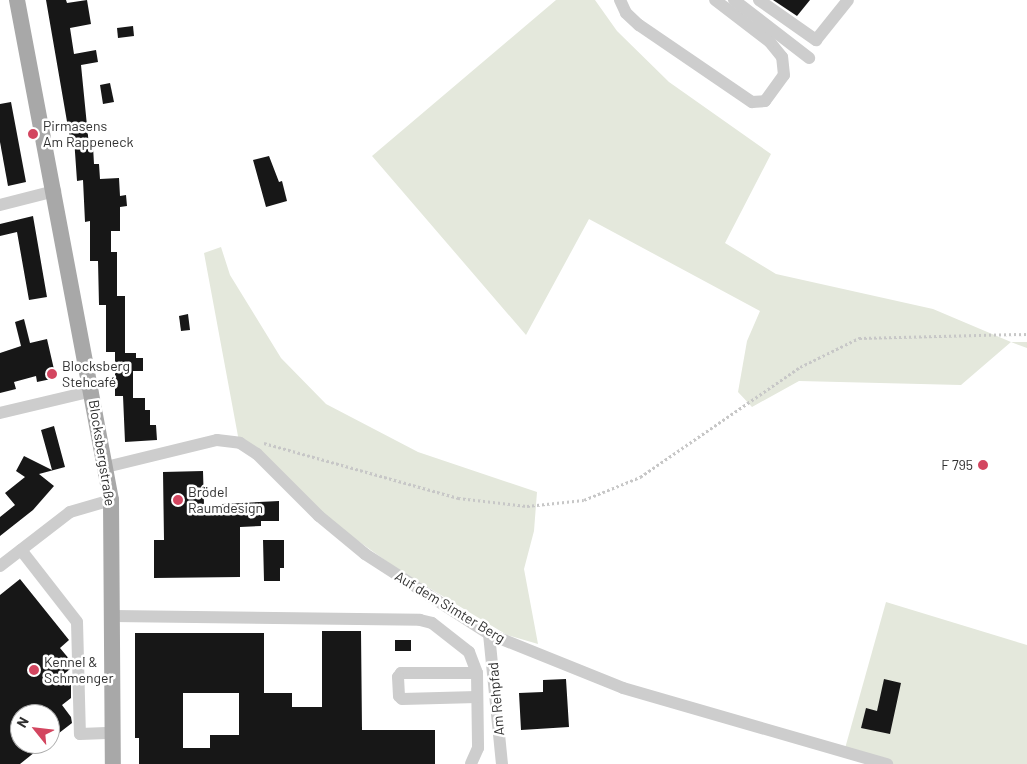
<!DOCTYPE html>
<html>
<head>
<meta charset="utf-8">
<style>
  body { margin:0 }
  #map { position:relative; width:1027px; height:764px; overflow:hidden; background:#fff; font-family:Barlow,sans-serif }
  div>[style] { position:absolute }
  .green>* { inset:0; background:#e4e8dc }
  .building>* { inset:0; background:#171717 }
  .path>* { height:2.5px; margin-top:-1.25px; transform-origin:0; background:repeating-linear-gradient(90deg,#c7c7c7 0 2.5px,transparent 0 5px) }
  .minor>* { height:12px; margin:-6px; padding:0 6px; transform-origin:6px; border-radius:6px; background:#cdcdcd }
  .major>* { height:16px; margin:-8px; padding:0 8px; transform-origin:8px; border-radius:8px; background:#a8a8a8 }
  .dots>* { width:14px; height:14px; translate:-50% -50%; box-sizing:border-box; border:2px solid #fff; border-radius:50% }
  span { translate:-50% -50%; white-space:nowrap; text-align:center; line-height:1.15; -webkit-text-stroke:5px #fff; paint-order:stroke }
  .poi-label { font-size:14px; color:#303030 }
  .left { translate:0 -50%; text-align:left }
  .right { translate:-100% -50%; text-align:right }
  .street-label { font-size:14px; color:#303030 }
  .north { position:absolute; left:10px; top:704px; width:50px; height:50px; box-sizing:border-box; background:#fff; border:1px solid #acacac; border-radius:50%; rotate:299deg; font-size:14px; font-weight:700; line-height:20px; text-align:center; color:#303030 }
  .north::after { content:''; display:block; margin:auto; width:18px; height:22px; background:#d34660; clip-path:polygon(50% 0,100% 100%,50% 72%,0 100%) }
</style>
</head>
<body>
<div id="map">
  <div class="green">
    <div style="clip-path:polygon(556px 0,595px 0,617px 31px,669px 82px,771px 154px,725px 243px,776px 274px,933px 309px,1011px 342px,1027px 342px,1027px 348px,1011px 342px,961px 385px,799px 381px,752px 407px,738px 392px,747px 341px,760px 311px,589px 219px,526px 335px,372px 156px)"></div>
    <div style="clip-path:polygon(221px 247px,230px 275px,281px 358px,326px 404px,418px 452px,537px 492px,534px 531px,524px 569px,538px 644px,507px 635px,396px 568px,333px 523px,240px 447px,204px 253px)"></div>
    <div style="clip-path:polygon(886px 602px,1027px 645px,1027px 764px,887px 764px,844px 752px)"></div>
  </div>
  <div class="building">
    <div style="clip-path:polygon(46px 0,66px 0,67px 3px,87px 0,91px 24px,70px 28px,74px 54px,96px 50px,98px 62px,81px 65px,89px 146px,93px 146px,94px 164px,99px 164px,100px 179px,119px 178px,120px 196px,126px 195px,127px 206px,120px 207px,120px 231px,111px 231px,111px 252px,117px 252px,117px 296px,125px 296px,125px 353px,136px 353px,136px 358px,143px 358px,143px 371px,133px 371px,133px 398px,145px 398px,145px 410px,150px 410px,150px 425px,156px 425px,157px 440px,125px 442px,123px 396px,115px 396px,115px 352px,106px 352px,106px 305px,99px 305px,98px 261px,90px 261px,90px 221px,85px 222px,83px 180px,77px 181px,74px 138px,70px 139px)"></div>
    <div style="clip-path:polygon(773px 0,810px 0,797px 16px)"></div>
    <div style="clip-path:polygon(133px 26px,134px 36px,118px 38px,117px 28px)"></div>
    <div style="clip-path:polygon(110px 83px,114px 102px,103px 104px,100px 85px)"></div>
    <div style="clip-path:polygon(11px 102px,26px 182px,8px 186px,0 142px,0 104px)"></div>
    <div style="clip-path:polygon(269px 156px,279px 182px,282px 181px,287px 201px,266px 207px,253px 160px)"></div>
    <div style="clip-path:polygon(33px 216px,47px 297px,29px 300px,17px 232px,0 236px,0 224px)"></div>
    <div style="clip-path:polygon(188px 314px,190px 330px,181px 331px,179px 316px)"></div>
    <div style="clip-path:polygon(24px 319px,30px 343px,47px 339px,56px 378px,37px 382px,36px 376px,14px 382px,16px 389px,0 393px,0 353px,21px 346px,15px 322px)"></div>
    <div style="clip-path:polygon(54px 426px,65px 467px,39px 474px,54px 486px,33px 510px,0 536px,0 517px,15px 505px,5px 493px,25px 477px,16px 471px,24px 456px,52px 470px,41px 430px)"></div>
    <div style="clip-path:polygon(203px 471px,204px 505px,279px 501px,279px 521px,261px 521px,261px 526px,240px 527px,240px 577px,154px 578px,154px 540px,164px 540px,163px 472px)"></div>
    <div style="clip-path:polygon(263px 540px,284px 540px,284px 568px,280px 568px,280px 581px,264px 581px)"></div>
    <div style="clip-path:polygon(20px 579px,69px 640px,60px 648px,70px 660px,70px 669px,63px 675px,71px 685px,71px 698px,62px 705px,71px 717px,72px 723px,50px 740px,50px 714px,20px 714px,20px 744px,45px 744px,20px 764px,0 764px,0 595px)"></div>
    <div style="clip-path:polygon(evenodd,322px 631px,361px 631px,362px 730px,435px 730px,435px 764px,139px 764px,139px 738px,135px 738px,135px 633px,264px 633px,264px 693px,292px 693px,292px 707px,322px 707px,322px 631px,183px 693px,239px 693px,239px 735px,210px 735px,210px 748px,183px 748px,183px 693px)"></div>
    <div style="clip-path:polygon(395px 640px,411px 640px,411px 651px,395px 651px)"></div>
    <div style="clip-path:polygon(566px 679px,569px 727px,521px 730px,519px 693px,543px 692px,543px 680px)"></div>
    <div style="clip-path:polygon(884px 679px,901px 683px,890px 734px,861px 728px,866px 708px,877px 711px)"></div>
  </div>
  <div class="path">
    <div style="left:264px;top:443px;width:202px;rotate:15.8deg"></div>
    <div style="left:458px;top:498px;width:69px;rotate:6.6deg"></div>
    <div style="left:527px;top:506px;width:57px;rotate:-6deg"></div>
    <div style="left:584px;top:500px;width:61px;rotate:-22.3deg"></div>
    <div style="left:640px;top:477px;width:194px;rotate:-34.5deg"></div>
    <div style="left:800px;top:367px;width:66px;rotate:-26.2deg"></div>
    <div style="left:859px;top:338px;width:168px;rotate:-1.4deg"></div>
  </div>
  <div class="minor">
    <div style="left:620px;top:0;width:14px;rotate:65deg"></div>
    <div style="left:626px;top:13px;width:18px;rotate:43deg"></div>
    <div style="left:639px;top:25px;width:137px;rotate:34.3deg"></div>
    <div style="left:752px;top:102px;width:13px;rotate:-4deg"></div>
    <div style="left:765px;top:101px;width:32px;rotate:-54deg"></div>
    <div style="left:784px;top:75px;width:18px;rotate:-96deg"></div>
    <div style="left:782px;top:57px;width:19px;rotate:-129deg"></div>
    <div style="left:770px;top:42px;width:69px;rotate:-142.6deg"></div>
    <div style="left:734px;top:0;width:95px;rotate:37.7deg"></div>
    <div style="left:759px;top:0;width:70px;rotate:35.1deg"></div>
    <div style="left:816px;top:40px;width:51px;rotate:-51.3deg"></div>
    <div style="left:0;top:205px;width:57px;rotate:-14.3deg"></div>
    <div style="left:0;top:413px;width:95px;rotate:-13.4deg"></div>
    <div style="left:106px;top:467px;width:114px;rotate:-13.7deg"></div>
    <div style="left:217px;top:440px;width:23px;rotate:7deg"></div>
    <div style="left:240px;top:443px;width:20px;rotate:33deg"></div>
    <div style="left:257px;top:454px;width:88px;rotate:45deg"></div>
    <div style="left:319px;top:516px;width:60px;rotate:39.6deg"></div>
    <div style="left:365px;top:554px;width:148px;rotate:32.8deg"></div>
    <div style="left:489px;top:634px;width:144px;rotate:21.9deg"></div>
    <div style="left:623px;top:688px;width:275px;rotate:16.1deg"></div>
    <div style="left:21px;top:550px;width:91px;rotate:52.1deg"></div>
    <div style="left:77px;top:622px;width:112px;rotate:88.5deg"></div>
    <div style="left:80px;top:734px;width:33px;rotate:-2deg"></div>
    <div style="left:0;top:566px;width:88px;rotate:-37.6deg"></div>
    <div style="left:70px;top:512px;width:43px;rotate:-16.3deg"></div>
    <div style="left:113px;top:616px;width:307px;rotate:0.7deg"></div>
    <div style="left:420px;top:620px;width:12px;rotate:14deg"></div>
    <div style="left:432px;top:623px;width:47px;rotate:38.1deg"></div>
    <div style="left:469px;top:652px;width:22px;rotate:69deg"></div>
    <div style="left:477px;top:673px;width:75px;rotate:89.2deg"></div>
    <div style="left:478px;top:748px;width:17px;rotate:114deg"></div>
    <div style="left:489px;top:634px;width:131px;rotate:84.3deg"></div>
    <div style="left:477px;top:673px;width:76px;rotate:180deg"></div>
    <div style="left:401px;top:673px;width:5px;rotate:127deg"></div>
    <div style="left:398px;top:677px;width:19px;rotate:87deg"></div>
    <div style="left:399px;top:696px;width:4px;rotate:45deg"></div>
    <div style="left:402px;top:699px;width:75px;rotate:-1.5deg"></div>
  </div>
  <div class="major">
    <div style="left:17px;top:0;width:509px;rotate:79.35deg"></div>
    <div style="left:111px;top:500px;width:264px;rotate:89.6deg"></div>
  </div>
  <div class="dots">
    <div style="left:33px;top:134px;background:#d34660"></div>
    <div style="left:52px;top:374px;background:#d34660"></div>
    <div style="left:983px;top:465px;background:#d34660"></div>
    <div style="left:178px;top:500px;background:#d34660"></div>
    <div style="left:34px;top:670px;background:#d34660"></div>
  </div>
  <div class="poi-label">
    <span class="left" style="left:43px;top:134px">Pirmasens<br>Am Rappeneck</span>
    <span class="left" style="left:62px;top:374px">Blocksberg<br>Stehcafé</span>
    <span class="right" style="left:973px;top:465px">F 795</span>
    <span class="left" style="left:188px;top:500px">Brödel<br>Raumdesign</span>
    <span class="left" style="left:44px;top:670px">Kennel &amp;<br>Schmenger</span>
  </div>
  <div class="street-label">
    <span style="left:102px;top:453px;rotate:81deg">Blocksbergstraße</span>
    <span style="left:450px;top:607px;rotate:31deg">Auf dem Simter Berg</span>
    <span style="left:496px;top:699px;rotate:-95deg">Am Rehpfad</span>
  </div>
  <div class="north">N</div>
</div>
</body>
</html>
